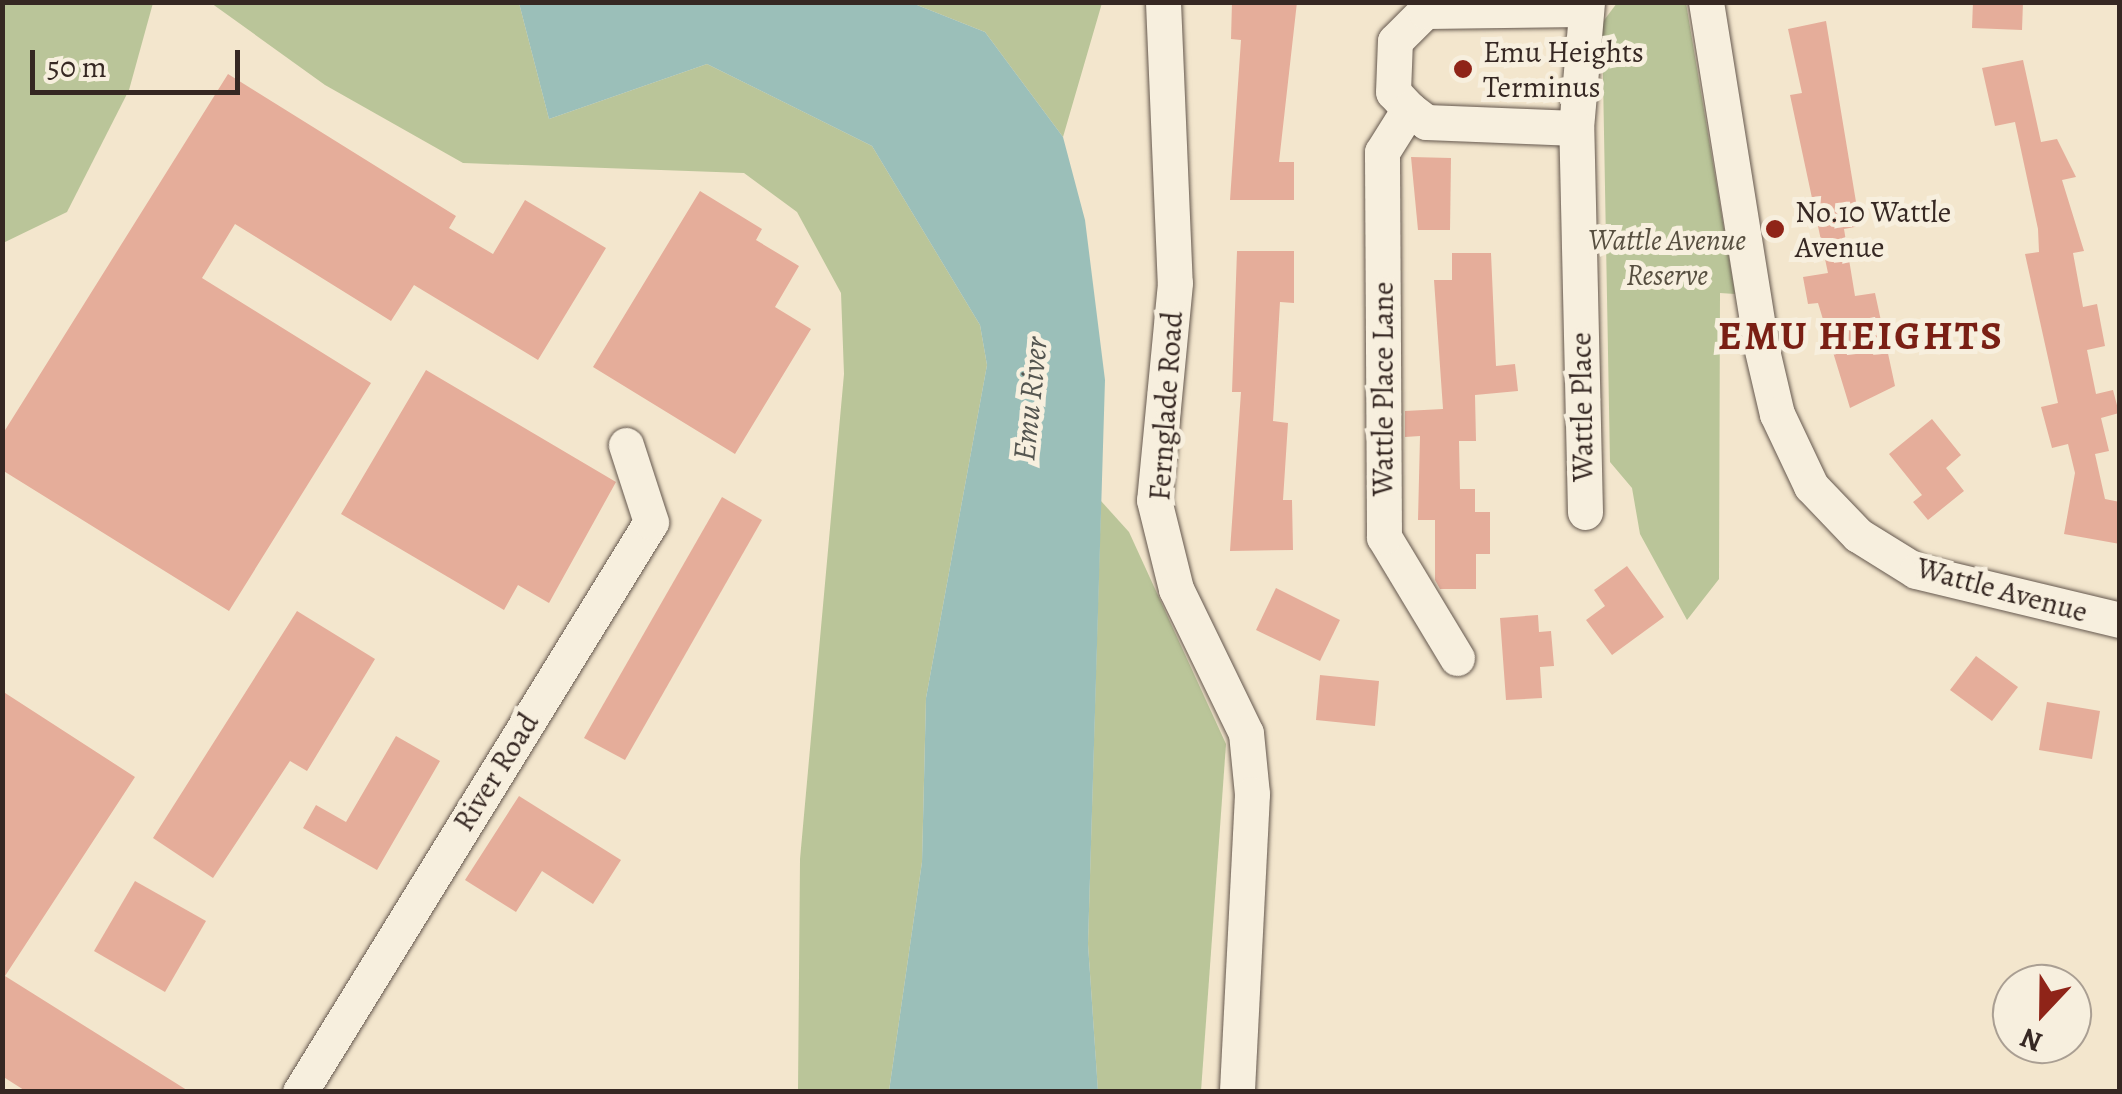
<!DOCTYPE html>
<html>
<head>
<meta charset="utf-8">
<style>
  body { margin:0 }
  #map { position:relative; width:2122px; height:1094px; overflow:hidden; background:#f3e6cd; font-family:Alegreya,serif }
  div>[style] { position:absolute }
  .green>* { inset:0; background:#bac599 }
  .water>* { inset:0; background:#9bbfb9 }
  .building>* { inset:0; background:#e5ad9a }
  .roads { filter:drop-shadow(0 0 2px #65584e) drop-shadow(0 0 2px #65584e) }
  .minor>* { height:35px; margin:-17.5px; padding:0 17.5px; transform-origin:17.5px; border-radius:17.5px; background:#f7efde }
  .dots>* { width:28px; height:28px; translate:-50% -50%; box-sizing:border-box; border:5px solid #f7efde; border-radius:50% }
  span { translate:-50% -50%; white-space:nowrap; text-align:center; line-height:1.15; -webkit-text-stroke:10px #f7efde; paint-order:stroke }
  .poi-label { font-size:30px; color:#362823 }
  .left { translate:0 -50%; text-align:left }
  .park-label { font-size:30px; color:#574f40; font-style:italic }
  .street-label { font-size:30px; color:#362823 }
  .water-label { font-size:32px; color:#545550; font-style:italic }
  .district-label { font-size:40px; color:#7a1f14; font-weight:700; letter-spacing:2.5px }
  .frame { position:absolute; inset:0; border:5px solid #362823; pointer-events:none }
  .north { position:absolute; left:1992px; top:964px; width:100px; height:100px; box-sizing:border-box; background:#f7efde; border:2px solid #aa9f93; border-radius:50%; rotate:202deg; font-size:28px; font-weight:700; line-height:40px; text-align:center; color:#362823 }
  .north::after { content:''; display:block; margin:auto; width:35px; height:45px; background:#8f2418; clip-path:polygon(50% 0,100% 100%,50% 72%,0 100%) }
  .scale { position:absolute; left:30px; top:50px; width:210px; height:45px; box-sizing:border-box; border:5px solid #362823; border-top:0; padding-left:12px; font-size:30px; line-height:35px; white-space:nowrap; color:#362823; -webkit-text-stroke:8px #f7efde; paint-order:stroke }
</style>
</head>
<body>
<div id="map">
  <div class="green">
    <div style="clip-path:polygon(3px 2px,153px 3px,129px 90px,67px 212px,3px 243px)"></div>
    <div style="clip-path:polygon(211px 3px,519px 3px,549px 119px,707px 64px,872px 146px,980px 325px,987px 365px,926px 698px,922px 862px,889px 1091px,798px 1091px,800px 859px,844px 374px,841px 293px,797px 212px,744px 173px,463px 163px,325px 85px)"></div>
    <div style="clip-path:polygon(912px 3px,1102px 3px,1063px 137px,985px 32px)"></div>
    <div style="clip-path:polygon(1617px 3px,1686px 3px,1735px 294px,1720px 293px,1719px 579px,1687px 620px,1640px 534px,1632px 488px,1610px 462px,1602px 23px)"></div>
    <div style="clip-path:polygon(1101px 501px,1129px 532px,1226px 744px,1201px 1091px,1098px 1092px,1088px 944px)"></div>
  </div>
  <div class="water">
    <div style="clip-path:polygon(519px 3px,912px 3px,985px 32px,1063px 137px,1085px 220px,1105px 380px,1088px 944px,1098px 1091px,889px 1091px,922px 862px,926px 698px,987px 365px,980px 325px,872px 146px,707px 64px,549px 119px)"></div>
  </div>
  <div class="building">
    <div style="clip-path:polygon(1232px 2px,1297px 2px,1279px 162px,1294px 162px,1294px 200px,1230px 200px,1241px 40px,1231px 39px)"></div>
    <div style="clip-path:polygon(1973px 2px,2023px 2px,2022px 30px,1972px 28px)"></div>
    <div style="clip-path:polygon(1826px 21px,1860px 226px,1844px 229px,1855px 296px,1875px 293px,1895px 386px,1850px 408px,1818px 303px,1808px 304px,1803px 277px,1828px 273px,1790px 95px,1802px 93px,1788px 29px)"></div>
    <div style="clip-path:polygon(2023px 60px,2041px 142px,2057px 139px,2076px 177px,2062px 180px,2084px 251px,2073px 253px,2083px 307px,2097px 304px,2105px 346px,2087px 350px,2096px 394px,2113px 390px,2119px 413px,2101px 418px,2109px 451px,2095px 454px,2105px 499px,2120px 502px,2120px 544px,2064px 534px,2075px 473px,2068px 444px,2052px 448px,2041px 407px,2058px 403px,2025px 254px,2039px 252px,2038px 229px,2015px 122px,1995px 126px,1982px 68px)"></div>
    <div style="clip-path:polygon(228px 74px,456px 216px,449px 228px,493px 254px,525px 200px,606px 248px,538px 360px,414px 285px,391px 321px,235px 224px,202px 278px,371px 383px,229px 611px,2px 470px,2px 435px)"></div>
    <div style="clip-path:polygon(1411px 157px,1451px 158px,1450px 230px,1418px 230px)"></div>
    <div style="clip-path:polygon(700px 191px,762px 229px,756px 240px,799px 266px,775px 307px,811px 329px,735px 454px,593px 367px)"></div>
    <div style="clip-path:polygon(1237px 251px,1294px 251px,1294px 303px,1280px 302px,1273px 421px,1288px 423px,1283px 500px,1292px 500px,1293px 550px,1230px 551px,1241px 392px,1232px 392px)"></div>
    <div style="clip-path:polygon(1452px 253px,1491px 253px,1496px 366px,1515px 364px,1518px 391px,1475px 395px,1476px 441px,1459px 441px,1460px 489px,1475px 489px,1475px 512px,1490px 512px,1490px 554px,1476px 554px,1476px 589px,1440px 589px,1435px 580px,1435px 520px,1418px 520px,1420px 436px,1405px 437px,1405px 411px,1443px 409px,1434px 280px,1452px 280px)"></div>
    <div style="clip-path:polygon(426px 370px,616px 482px,549px 603px,518px 585px,504px 610px,341px 514px)"></div>
    <div style="clip-path:polygon(1932px 419px,1961px 455px,1946px 468px,1964px 491px,1928px 520px,1913px 502px,1922px 495px,1889px 454px)"></div>
    <div style="clip-path:polygon(722px 497px,762px 520px,625px 760px,584px 738px)"></div>
    <div style="clip-path:polygon(1627px 566px,1664px 617px,1612px 655px,1586px 620px,1605px 606px,1594px 590px)"></div>
    <div style="clip-path:polygon(1276px 588px,1340px 620px,1320px 661px,1256px 630px)"></div>
    <div style="clip-path:polygon(297px 611px,375px 659px,307px 771px,290px 761px,213px 878px,153px 838px)"></div>
    <div style="clip-path:polygon(1538px 615px,1539px 632px,1551px 631px,1554px 666px,1540px 667px,1542px 698px,1506px 700px,1500px 618px)"></div>
    <div style="clip-path:polygon(1976px 656px,2018px 687px,1992px 721px,1950px 690px)"></div>
    <div style="clip-path:polygon(1320px 675px,1379px 681px,1375px 726px,1316px 720px)"></div>
    <div style="clip-path:polygon(2px 691px,135px 777px,5px 976px,190px 1092px,27px 1092px,2px 1076px)"></div>
    <div style="clip-path:polygon(2047px 702px,2100px 711px,2092px 759px,2039px 750px)"></div>
    <div style="clip-path:polygon(396px 736px,440px 761px,377px 870px,303px 828px,316px 805px,346px 822px)"></div>
    <div style="clip-path:polygon(519px 796px,621px 860px,593px 904px,542px 871px,516px 912px,465px 880px)"></div>
    <div style="clip-path:polygon(135px 881px,206px 921px,165px 992px,94px 951px)"></div>
  </div>
  <div class="roads">
    <div class="minor">
      <div style="left:1163px;top:2px;width:281px;rotate:87.6deg"></div>
      <div style="left:1175px;top:283px;width:218px;rotate:95.5deg"></div>
      <div style="left:1154px;top:500px;width:92px;rotate:76.1deg"></div>
      <div style="left:1176px;top:589px;width:160px;rotate:64.1deg"></div>
      <div style="left:1246px;top:733px;width:61px;rotate:84.4deg"></div>
      <div style="left:1252px;top:794px;width:298px;rotate:92.9deg"></div>
      <div style="left:1706px;top:2px;width:348px;rotate:80.9deg"></div>
      <div style="left:1761px;top:346px;width:70px;rotate:76.8deg"></div>
      <div style="left:1777px;top:414px;width:80px;rotate:64.7deg"></div>
      <div style="left:1811px;top:486px;width:68px;rotate:46.2deg"></div>
      <div style="left:1858px;top:535px;width:68px;rotate:31.8deg"></div>
      <div style="left:1916px;top:571px;width:210px;rotate:13.5deg"></div>
      <div style="left:1409px;top:109px;width:23px;rotate:-133deg"></div>
      <div style="left:1393px;top:92px;width:51px;rotate:-87.8deg"></div>
      <div style="left:1395px;top:41px;width:42px;rotate:-45deg"></div>
      <div style="left:1425px;top:11px;width:159px;rotate:-0.7deg"></div>
      <div style="left:1585px;top:512px;width:384px;rotate:-91.3deg"></div>
      <div style="left:1576px;top:128px;width:126px;rotate:-85deg"></div>
      <div style="left:1457px;top:658px;width:141px;rotate:-121.1deg"></div>
      <div style="left:1384px;top:537px;width:385px;rotate:-90.3deg"></div>
      <div style="left:1382px;top:152px;width:51px;rotate:-57.9deg"></div>
      <div style="left:1409px;top:109px;width:21px;rotate:37deg"></div>
      <div style="left:1426px;top:122px;width:150px;rotate:2.3deg"></div>
      <div style="left:300px;top:1092px;width:669px;rotate:-58.38deg"></div>
      <div style="left:651px;top:522px;width:81px;rotate:-108deg"></div>
    </div>
  </div>
  <div class="dots">
    <div style="left:1463px;top:69px;background:#8f2418"></div>
    <div style="left:1775px;top:229px;background:#8f2418"></div>
  </div>
  <div class="poi-label">
    <span class="left" style="left:1483px;top:69px">Emu Heights<br>Terminus</span>
    <span class="left" style="left:1795px;top:229px">No.10 Wattle<br>Avenue</span>
  </div>
  <div class="park-label">
    <span style="left:1667px;top:257px">Wattle Avenue<br>Reserve</span>
  </div>
  <div class="street-label">
    <span style="left:1383px;top:389px;rotate:-90deg">Wattle Place Lane</span>
    <span style="left:1166px;top:406px;rotate:-86deg">Fernglade Road</span>
    <span style="left:1582px;top:407px;rotate:-91deg">Wattle Place</span>
    <span style="left:2002px;top:590px;rotate:15deg">Wattle Avenue</span>
    <span style="left:496px;top:772px;rotate:-58deg">River Road</span>
  </div>
  <div class="water-label">
    <span style="left:1030px;top:399px;rotate:-84deg">Emu River</span>
  </div>
  <div class="district-label">
    <span style="left:1861px;top:336px">EMU HEIGHTS</span>
  </div>
  <div class="frame"></div>
  <div class="north">N</div>
  <div class="scale">50 m</div>
</div>
</body>
</html>
